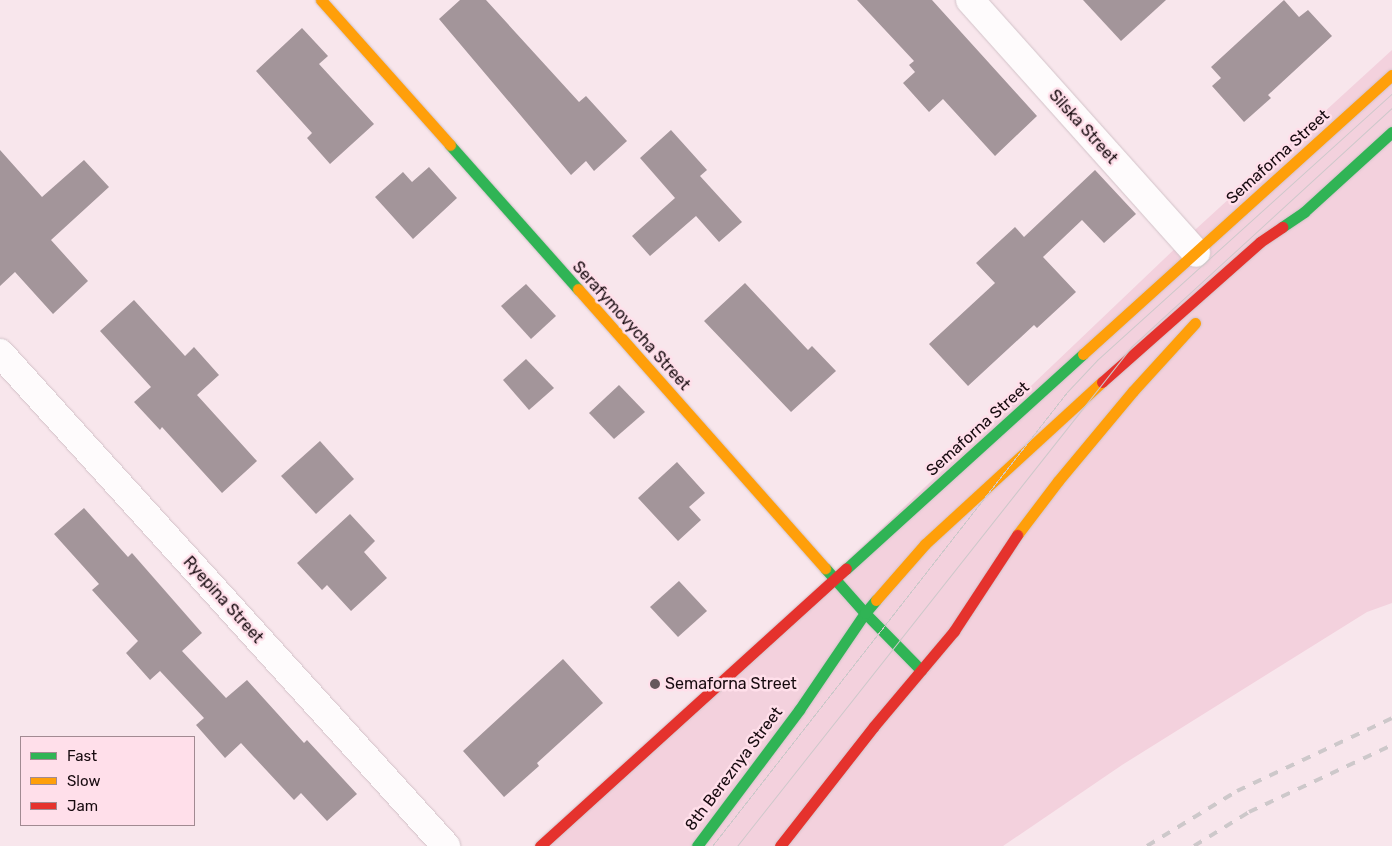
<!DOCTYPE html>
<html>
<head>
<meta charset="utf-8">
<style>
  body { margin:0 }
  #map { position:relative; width:1392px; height:846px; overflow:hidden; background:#f8e6ec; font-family:Rubik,sans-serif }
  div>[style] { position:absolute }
  .green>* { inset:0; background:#f3d1dd }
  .building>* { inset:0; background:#a3959a }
  .roads { filter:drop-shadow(0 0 1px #d2c2c8) drop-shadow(0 0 1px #d2c2c8) }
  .street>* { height:28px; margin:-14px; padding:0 14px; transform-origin:14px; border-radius:14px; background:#fefbfc }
  .fast>* { height:11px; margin:-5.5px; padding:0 5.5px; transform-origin:5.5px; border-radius:5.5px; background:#30b455 }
  .slow>* { height:11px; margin:-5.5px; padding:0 5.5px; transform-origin:5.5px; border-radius:5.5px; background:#ff9f0a }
  .jam>* { height:11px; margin:-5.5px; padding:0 5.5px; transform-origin:5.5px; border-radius:5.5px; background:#e5322d }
  .tram>* { height:1px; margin:-0.5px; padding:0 0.5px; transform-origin:0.5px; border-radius:0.5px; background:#cdc8ca }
  .rail>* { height:4px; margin-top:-2px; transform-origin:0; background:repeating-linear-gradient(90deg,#cdc8ca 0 9px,transparent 0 18px) }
  .dots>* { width:14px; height:14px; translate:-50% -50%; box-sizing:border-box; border:2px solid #ffdfea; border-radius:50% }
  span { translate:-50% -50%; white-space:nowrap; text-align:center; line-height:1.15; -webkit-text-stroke:5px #ffdfea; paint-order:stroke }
  .street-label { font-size:16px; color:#170a0f }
  .poi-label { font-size:16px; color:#170a0f }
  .left { translate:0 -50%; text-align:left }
  .legend { position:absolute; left:20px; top:736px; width:175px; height:90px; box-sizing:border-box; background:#ffdfea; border:1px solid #a28a92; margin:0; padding:6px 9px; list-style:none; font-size:15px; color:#170a0f }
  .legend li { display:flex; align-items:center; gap:10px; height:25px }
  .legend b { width:25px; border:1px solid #a28a92 }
</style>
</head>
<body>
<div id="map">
  <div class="green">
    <div style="clip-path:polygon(1392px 50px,1392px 603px,1367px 612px,1122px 765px,1003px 846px,540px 846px,685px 716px,1184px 240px)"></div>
  </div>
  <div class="building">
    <div style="clip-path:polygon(460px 0,486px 0,579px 102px,586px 96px,627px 141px,594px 171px,586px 161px,571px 175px,439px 19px)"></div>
    <div style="clip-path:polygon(857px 0,932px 0,1037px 116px,995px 156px,943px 99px,929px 112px,903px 83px,915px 72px,909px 65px,914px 61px)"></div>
    <div style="clip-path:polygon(1083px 0,1166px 0,1121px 41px)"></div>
    <div style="clip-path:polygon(1284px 0,1299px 17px,1308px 10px,1332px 36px,1268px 95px,1271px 98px,1244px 122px,1212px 86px,1221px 78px,1211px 67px)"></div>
    <div style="clip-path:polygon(302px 28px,328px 56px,319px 64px,374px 124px,330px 164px,307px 138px,312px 133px,256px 71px)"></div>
    <div style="clip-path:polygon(671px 130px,707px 170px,700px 176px,742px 222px,719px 242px,696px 216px,650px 256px,632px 236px,675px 198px,640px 158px)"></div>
    <div style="clip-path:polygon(0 150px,42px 197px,84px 160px,109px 187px,51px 240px,88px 281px,53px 314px,15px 272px,0 286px)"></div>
    <div style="clip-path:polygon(429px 167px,457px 198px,413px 239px,375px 197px,403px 172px,412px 182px)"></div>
    <div style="clip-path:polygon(1095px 170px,1136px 214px,1104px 243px,1082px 220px,1043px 257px,1076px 292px,1037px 328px,1034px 325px,968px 386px,929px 344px,995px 283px,976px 263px,1015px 227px,1024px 237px)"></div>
    <div style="clip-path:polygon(745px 283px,808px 350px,812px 346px,836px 371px,791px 412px,704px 321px)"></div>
    <div style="clip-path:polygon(526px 284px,556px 316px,531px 339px,501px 306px)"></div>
    <div style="clip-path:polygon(134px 300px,185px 356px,194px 347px,219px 375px,197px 395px,257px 461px,222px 493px,162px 427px,160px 430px,134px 402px,151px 387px,100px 331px)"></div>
    <div style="clip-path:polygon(526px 359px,554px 388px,529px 410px,503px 380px)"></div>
    <div style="clip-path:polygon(619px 385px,645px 412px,614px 439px,589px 413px)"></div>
    <div style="clip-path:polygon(320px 441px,354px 479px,316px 514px,281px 476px)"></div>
    <div style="clip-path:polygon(677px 462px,705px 493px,689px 507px,701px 520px,678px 541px,638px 498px)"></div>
    <div style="clip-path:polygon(84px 508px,128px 557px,132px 553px,202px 633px,182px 651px,226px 698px,247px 680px,304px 743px,307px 740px,357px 794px,327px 821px,301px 793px,294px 800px,241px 743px,225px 758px,196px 725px,204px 718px,160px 671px,150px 680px,126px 653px,138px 641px,92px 590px,99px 584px,54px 534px)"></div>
    <div style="clip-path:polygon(350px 514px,375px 541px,364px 552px,387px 578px,351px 611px,327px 585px,322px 590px,297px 563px)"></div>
    <div style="clip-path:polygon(679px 581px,707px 611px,678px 637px,650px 607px)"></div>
    <div style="clip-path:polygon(563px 659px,603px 703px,537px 763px,539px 766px,504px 797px,463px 751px)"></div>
  </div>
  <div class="roads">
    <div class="street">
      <div style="left:970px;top:0;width:339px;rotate:48.2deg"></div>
      <div style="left:0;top:353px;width:665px;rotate:47.87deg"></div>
    </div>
    <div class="fast">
      <div style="left:450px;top:145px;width:193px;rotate:48.4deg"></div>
      <div style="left:1282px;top:227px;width:27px;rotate:-34deg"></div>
      <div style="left:1304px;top:212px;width:119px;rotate:-42.3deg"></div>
      <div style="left:825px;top:568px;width:60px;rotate:48.4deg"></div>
      <div style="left:865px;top:613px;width:80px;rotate:45.5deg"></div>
      <div style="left:846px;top:569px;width:320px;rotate:-42.2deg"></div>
      <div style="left:697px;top:846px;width:170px;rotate:-53.1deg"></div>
      <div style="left:799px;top:710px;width:117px;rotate:-55.8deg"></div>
      <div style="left:865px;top:613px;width:17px;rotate:-50deg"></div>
    </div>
    <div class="slow">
      <div style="left:321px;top:0;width:194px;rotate:48.3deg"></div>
      <div style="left:578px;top:289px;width:373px;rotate:48.5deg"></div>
      <div style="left:1083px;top:354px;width:416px;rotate:-42.1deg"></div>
      <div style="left:1017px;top:535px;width:68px;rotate:-52.8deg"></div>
      <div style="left:1058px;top:481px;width:117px;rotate:-50.2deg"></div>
      <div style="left:1133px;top:391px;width:92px;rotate:-47.6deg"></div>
      <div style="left:876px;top:600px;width:74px;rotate:-48.8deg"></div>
      <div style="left:925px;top:544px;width:240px;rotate:-42.5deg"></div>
    </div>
    <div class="jam">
      <div style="left:1102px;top:382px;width:211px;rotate:-41.5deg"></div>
      <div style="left:1260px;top:242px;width:27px;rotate:-34deg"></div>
      <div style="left:540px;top:846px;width:413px;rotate:-42.2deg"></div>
      <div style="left:780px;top:846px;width:152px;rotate:-51.9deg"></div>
      <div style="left:874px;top:726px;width:124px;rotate:-49.9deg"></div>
      <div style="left:954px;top:631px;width:115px;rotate:-56.7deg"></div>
    </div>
  </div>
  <div class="tram">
    <div style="left:712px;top:846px;width:576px;rotate:-51.98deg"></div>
    <div style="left:1067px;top:392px;width:44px;rotate:-46.8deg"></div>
    <div style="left:1097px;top:360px;width:398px;rotate:-42.1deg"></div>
    <div style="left:737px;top:846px;width:637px;rotate:-51.69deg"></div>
    <div style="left:1132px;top:346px;width:352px;rotate:-42.5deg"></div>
  </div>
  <div class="rail">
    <div style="left:1147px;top:846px;width:105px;rotate:-31.4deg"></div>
    <div style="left:1237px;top:791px;width:171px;rotate:-25.2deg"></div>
    <div style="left:1194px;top:846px;width:65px;rotate:-31.7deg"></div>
    <div style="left:1249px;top:812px;width:158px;rotate:-25.1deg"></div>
  </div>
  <div class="dots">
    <div style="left:655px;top:684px;background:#66575c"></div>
  </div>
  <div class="street-label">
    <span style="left:1083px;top:127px;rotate:48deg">Silska Street</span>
    <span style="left:1278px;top:157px;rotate:-42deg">Semaforna Street</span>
    <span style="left:631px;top:326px;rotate:48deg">Serafymovycha Street</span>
    <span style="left:978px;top:429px;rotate:-42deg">Semaforna Street</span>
    <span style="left:223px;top:600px;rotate:48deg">Ryepina Street</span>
    <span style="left:734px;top:769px;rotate:-53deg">8th Bereznya Street</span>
  </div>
  <div class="poi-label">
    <span class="left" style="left:665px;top:684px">Semaforna Street</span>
  </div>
  <ul class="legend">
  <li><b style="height:6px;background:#30b455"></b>Fast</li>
  <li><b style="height:6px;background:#ff9f0a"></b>Slow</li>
  <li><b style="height:6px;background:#e5322d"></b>Jam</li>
  </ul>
</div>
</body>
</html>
